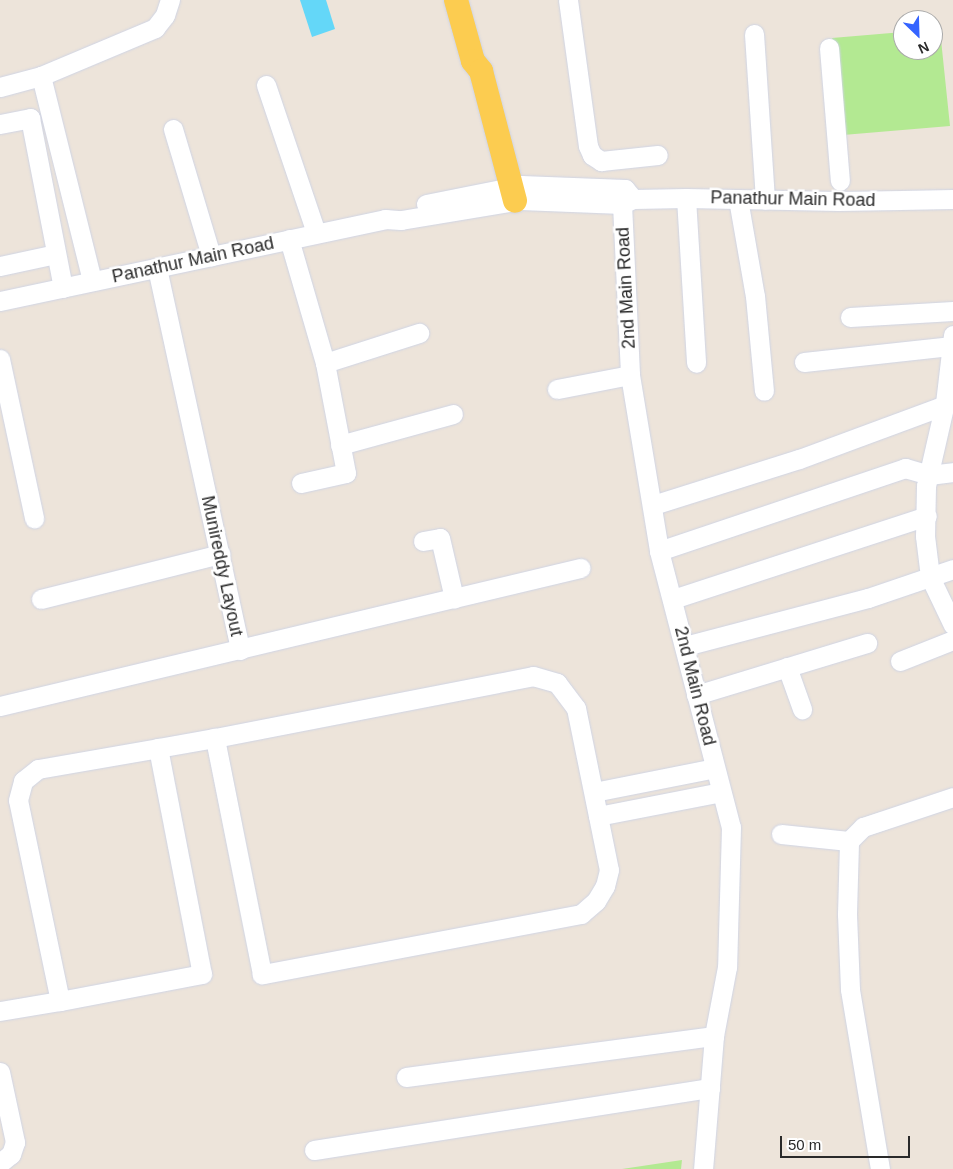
<!DOCTYPE html>
<html>
<head>
<meta charset="utf-8">
<style>
  body { margin:0 }
  #map { position:relative; width:953px; height:1169px; overflow:hidden; background:#ede4da; font-family:Arial,sans-serif }
  div>[style] { position:absolute }
  .green>* { inset:0; background:#b3e992 }
  .water>* { inset:0; background:#64d7f8 }
  .roads { filter:drop-shadow(0 0 1px #cfd4e4) drop-shadow(0 0 1px #cfd4e4) }
  .minor>* { height:19px; margin:-9.5px; padding:0 9.5px; transform-origin:9.5px; border-radius:9.5px; background:#fff }
  .major>* { height:24px; margin:-12px; padding:0 12px; transform-origin:12px; border-radius:12px; background:#fccc50 }
  span { translate:-50% -50%; white-space:nowrap; text-align:center; line-height:1.15; -webkit-text-stroke:5px #fff; paint-order:stroke }
  .street-label { font-size:18px; color:#2a2a2a }
  .north { position:absolute; left:893px; top:10px; width:50px; height:50px; box-sizing:border-box; background:#fff; border:1px solid #aaa; border-radius:50%; rotate:156deg; font-size:14px; font-weight:700; line-height:20px; text-align:center; color:#2a2a2a }
  .north::after { content:''; display:block; margin:auto; width:18px; height:22px; background:#3564ff; clip-path:polygon(50% 0,100% 100%,50% 72%,0 100%) }
  .scale { position:absolute; left:780px; top:1136px; width:130px; height:22px; box-sizing:border-box; border:2px solid #2a2a2a; border-top:0; padding-left:6px; font-size:15px; line-height:18px; white-space:nowrap; color:#2a2a2a; -webkit-text-stroke:4px #fff; paint-order:stroke }
</style>
</head>
<body>
<div id="map">
  <div class="green">
    <div style="clip-path:polygon(933px 30px,940px 30px,950px 126px,843px 135px,832px 38px,903px 32px,903px 50px,933px 50px)"></div>
    <div style="clip-path:polygon(682px 1160px,681px 1169px,622px 1169px)"></div>
  </div>
  <div class="water">
    <div style="clip-path:polygon(300px 0,326px 0,335px 29px,312px 37px)"></div>
  </div>
  <div class="roads">
    <div class="minor">
      <div style="left:568px;top:0;width:147px;rotate:82.2deg"></div>
      <div style="left:588px;top:146px;width:10px;rotate:66deg"></div>
      <div style="left:592px;top:155px;width:11px;rotate:34deg"></div>
      <div style="left:601px;top:161px;width:57px;rotate:-6deg"></div>
      <div style="left:754px;top:34px;width:166px;rotate:86.2deg"></div>
      <div style="left:829px;top:48px;width:133px;rotate:85.3deg"></div>
      <div style="left:41px;top:76px;width:211px;rotate:76deg"></div>
      <div style="left:266px;top:85px;width:156px;rotate:71.3deg"></div>
      <div style="left:0;top:87px;width:42px;rotate:-15deg"></div>
      <div style="left:41px;top:76px;width:124px;rotate:-22.8deg"></div>
      <div style="left:155px;top:28px;width:16px;rotate:-52deg"></div>
      <div style="left:165px;top:15px;width:16px;rotate:-72deg"></div>
      <div style="left:0;top:124px;width:31px;rotate:-11deg"></div>
      <div style="left:30px;top:118px;width:173px;rotate:79deg"></div>
      <div style="left:173px;top:129px;width:133px;rotate:73.3deg"></div>
      <div style="left:686px;top:198px;width:165px;rotate:86.5deg"></div>
      <div style="left:738px;top:199px;width:98px;rotate:80.1deg"></div>
      <div style="left:755px;top:296px;width:95px;rotate:84.6deg"></div>
      <div style="left:426px;top:204px;width:97px;rotate:-11.3deg"></div>
      <div style="left:521px;top:185px;width:104px;rotate:2.2deg"></div>
      <div style="left:625px;top:189px;width:13px;rotate:51deg"></div>
      <div style="left:622px;top:204px;width:171px;rotate:87.3deg"></div>
      <div style="left:630px;top:375px;width:178px;rotate:80.6deg"></div>
      <div style="left:659px;top:551px;width:285px;rotate:75.4deg"></div>
      <div style="left:731px;top:827px;width:140px;rotate:91.6deg"></div>
      <div style="left:727px;top:967px;width:70px;rotate:100.7deg"></div>
      <div style="left:714px;top:1036px;width:133px;rotate:94.7deg"></div>
      <div style="left:289px;top:239px;width:129px;rotate:73.8deg"></div>
      <div style="left:325px;top:363px;width:112px;rotate:79.2deg"></div>
      <div style="left:346px;top:473px;width:46px;rotate:167.5deg"></div>
      <div style="left:0;top:266px;width:57px;rotate:-12.1deg"></div>
      <div style="left:157px;top:268px;width:391px;rotate:77.7deg"></div>
      <div style="left:0;top:301px;width:394px;rotate:-12deg"></div>
      <div style="left:385px;top:219px;width:16px;rotate:4deg"></div>
      <div style="left:401px;top:220px;width:121px;rotate:-9.5deg"></div>
      <div style="left:520px;top:200px;width:102px;rotate:2.2deg"></div>
      <div style="left:622px;top:204px;width:12px;rotate:-24deg"></div>
      <div style="left:633px;top:199px;width:53px;rotate:-1.1deg"></div>
      <div style="left:686px;top:198px;width:152px;rotate:1.1deg"></div>
      <div style="left:838px;top:201px;width:115px;rotate:-1deg"></div>
      <div style="left:850px;top:317px;width:103px;rotate:-3.3deg"></div>
      <div style="left:953px;top:335px;width:68px;rotate:96.7deg"></div>
      <div style="left:945px;top:403px;width:85px;rotate:102.9deg"></div>
      <div style="left:926px;top:486px;width:50px;rotate:91.1deg"></div>
      <div style="left:925px;top:536px;width:41px;rotate:83deg"></div>
      <div style="left:930px;top:577px;width:53px;rotate:64.4deg"></div>
      <div style="left:0;top:359px;width:163px;rotate:77.9deg"></div>
      <div style="left:804px;top:362px;width:149px;rotate:-6.2deg"></div>
      <div style="left:325px;top:363px;width:99px;rotate:-17.7deg"></div>
      <div style="left:557px;top:389px;width:74px;rotate:-10.9deg"></div>
      <div style="left:340px;top:445px;width:117px;rotate:-15.3deg"></div>
      <div style="left:653px;top:505px;width:153px;rotate:-17.5deg"></div>
      <div style="left:799px;top:459px;width:164px;rotate:-20.3deg"></div>
      <div style="left:423px;top:541px;width:17px;rotate:-10deg"></div>
      <div style="left:440px;top:538px;width:62px;rotate:76.9deg"></div>
      <div style="left:454px;top:598px;width:130px;rotate:-13.4deg"></div>
      <div style="left:659px;top:551px;width:260px;rotate:-18.6deg"></div>
      <div style="left:905px;top:468px;width:25px;rotate:16deg"></div>
      <div style="left:929px;top:475px;width:24px;rotate:-7deg"></div>
      <div style="left:41px;top:599px;width:185px;rotate:-14.1deg"></div>
      <div style="left:673px;top:599px;width:267px;rotate:-18.1deg"></div>
      <div style="left:685px;top:646px;width:189px;rotate:-14.7deg"></div>
      <div style="left:868px;top:598px;width:90px;rotate:-18.8deg"></div>
      <div style="left:900px;top:661px;width:57px;rotate:-21.6deg"></div>
      <div style="left:787px;top:667px;width:45px;rotate:70.3deg"></div>
      <div style="left:533px;top:676px;width:25px;rotate:16deg"></div>
      <div style="left:557px;top:683px;width:31px;rotate:53deg"></div>
      <div style="left:576px;top:708px;width:165px;rotate:78.5deg"></div>
      <div style="left:609px;top:870px;width:16px;rotate:104deg"></div>
      <div style="left:605px;top:886px;width:17px;rotate:121deg"></div>
      <div style="left:596px;top:901px;width:20px;rotate:139deg"></div>
      <div style="left:581px;top:914px;width:325px;rotate:169.3deg"></div>
      <div style="left:262px;top:974px;width:241px;rotate:-101.3deg"></div>
      <div style="left:215px;top:738px;width:324px;rotate:-11deg"></div>
      <div style="left:696px;top:695px;width:179px;rotate:-16.9deg"></div>
      <div style="left:0;top:706px;width:467px;rotate:-13.4deg"></div>
      <div style="left:158px;top:748px;width:230px;rotate:79deg"></div>
      <div style="left:202px;top:974px;width:145px;rotate:169.2deg"></div>
      <div style="left:60px;top:1001px;width:205px;rotate:-101.8deg"></div>
      <div style="left:18px;top:800px;width:20px;rotate:-75deg"></div>
      <div style="left:23px;top:781px;width:19px;rotate:-39deg"></div>
      <div style="left:38px;top:769px;width:122px;rotate:-9.9deg"></div>
      <div style="left:158px;top:748px;width:58px;rotate:-10deg"></div>
      <div style="left:594px;top:792px;width:123px;rotate:-11.2deg"></div>
      <div style="left:598px;top:816px;width:125px;rotate:-11deg"></div>
      <div style="left:781px;top:834px;width:68px;rotate:5.9deg"></div>
      <div style="left:0;top:1011px;width:61px;rotate:-9.5deg"></div>
      <div style="left:0;top:1072px;width:72px;rotate:77.9deg"></div>
      <div style="left:15px;top:1142px;width:13px;rotate:108deg"></div>
      <div style="left:11px;top:1154px;width:14px;rotate:141deg"></div>
      <div style="left:406px;top:1077px;width:311px;rotate:-7.6deg"></div>
      <div style="left:314px;top:1150px;width:401px;rotate:-8.9deg"></div>
      <div style="left:880px;top:1169px;width:182px;rotate:-99.5deg"></div>
      <div style="left:850px;top:989px;width:75px;rotate:-92.3deg"></div>
      <div style="left:847px;top:914px;width:73px;rotate:-88.4deg"></div>
      <div style="left:849px;top:841px;width:20px;rotate:-45deg"></div>
      <div style="left:863px;top:827px;width:95px;rotate:-18.4deg"></div>
    </div>
    <div class="major">
      <div style="left:456px;top:0;width:63px;rotate:74.4deg"></div>
      <div style="left:473px;top:61px;width:13px;rotate:51deg"></div>
      <div style="left:481px;top:71px;width:134px;rotate:75.3deg"></div>
    </div>
  </div>
  <div class="street-label">
    <span style="left:793px;top:199px;rotate:1deg">Panathur Main Road</span>
    <span style="left:193px;top:260px;rotate:-12deg">Panathur Main Road</span>
    <span style="left:626px;top:288px;rotate:-93deg">2nd Main Road</span>
    <span style="left:222px;top:566px;rotate:78deg">Munireddy Layout</span>
    <span style="left:695px;top:686px;rotate:76deg">2nd Main Road</span>
  </div>
  <div class="north">N</div>
  <div class="scale">50 m</div>
</div>
</body>
</html>
